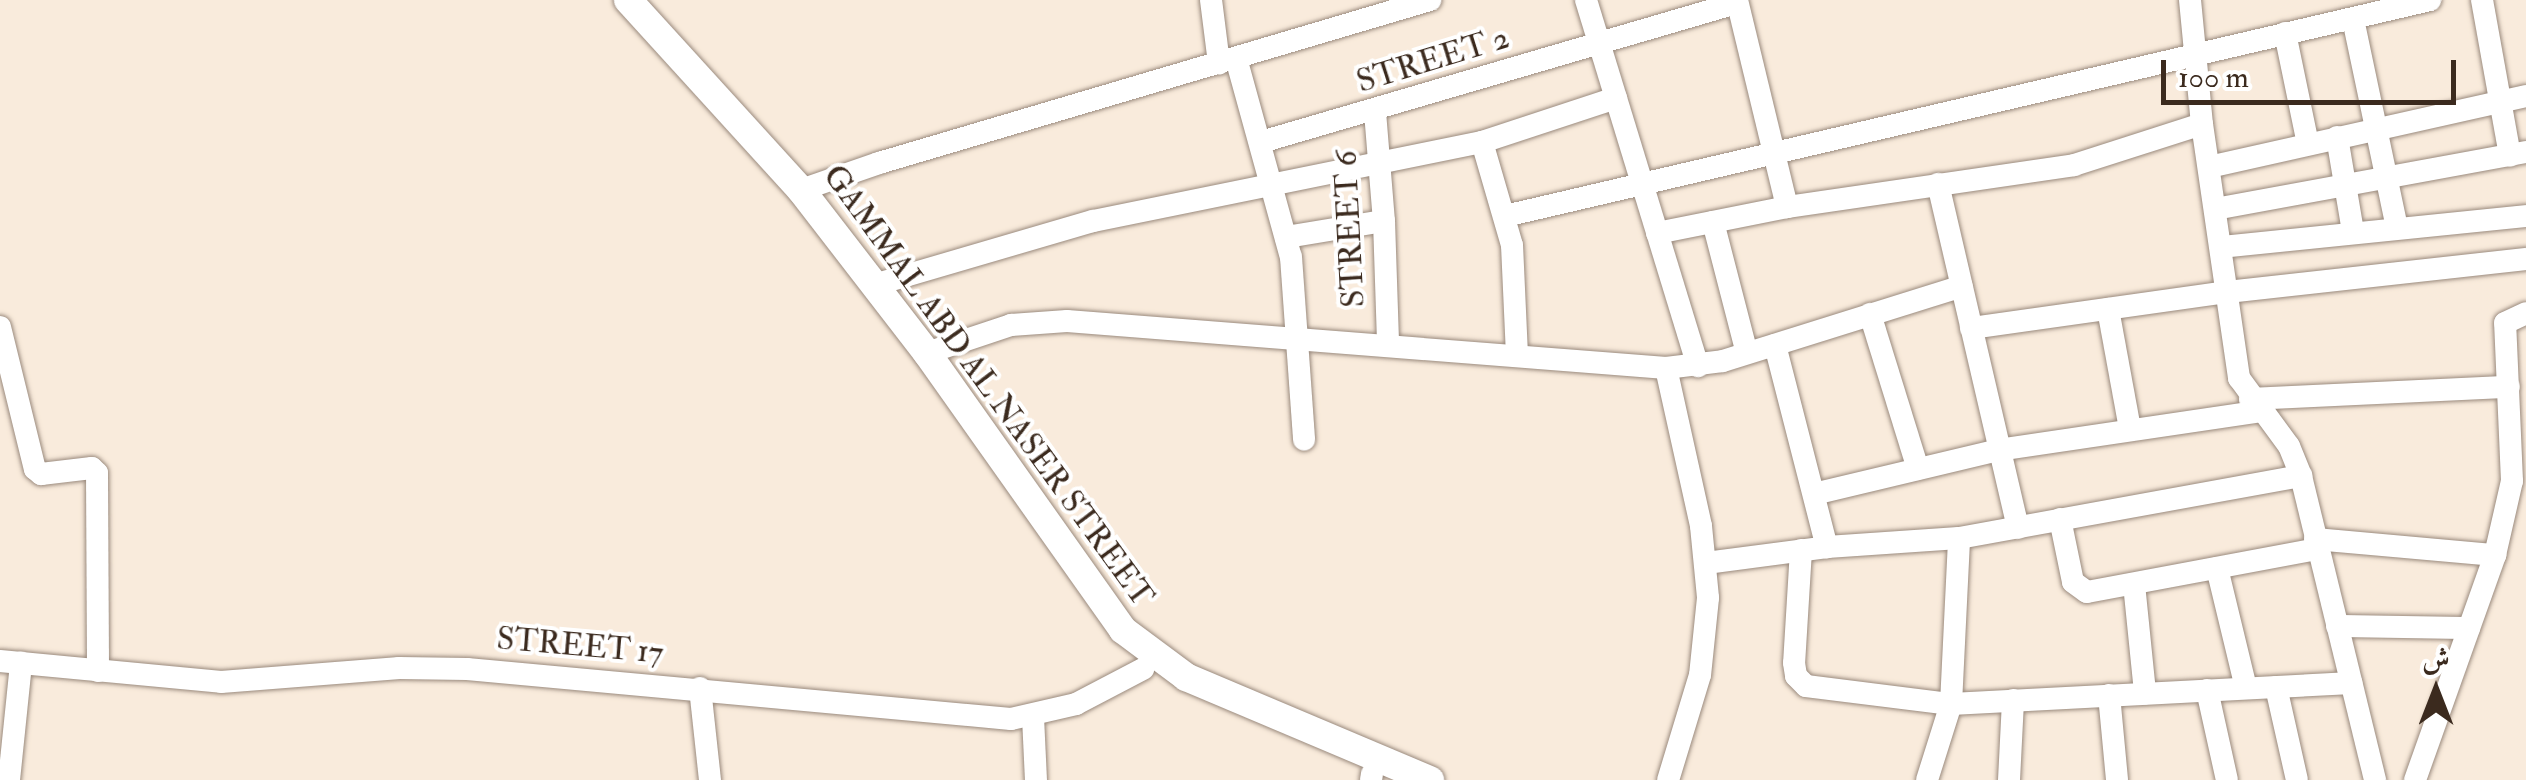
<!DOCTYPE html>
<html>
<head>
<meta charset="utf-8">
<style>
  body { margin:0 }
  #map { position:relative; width:2526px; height:780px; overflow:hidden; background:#f9ebdc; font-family:"IM FELL Double Pica",Amiri,serif }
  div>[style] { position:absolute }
  .roads { filter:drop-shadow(0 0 2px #9a8a7d) drop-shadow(0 0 2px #9a8a7d) }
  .minor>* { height:22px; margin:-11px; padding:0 11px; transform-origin:11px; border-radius:11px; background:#fff }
  .tertiary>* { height:28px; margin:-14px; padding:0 14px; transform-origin:14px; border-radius:14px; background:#fff }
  span { translate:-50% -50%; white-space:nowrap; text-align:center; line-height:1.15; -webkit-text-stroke:8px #fff; paint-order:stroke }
  .street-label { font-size:32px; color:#3b2a1e }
  .north { position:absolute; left:2386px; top:640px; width:100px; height:100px; -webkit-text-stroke:8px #fff; paint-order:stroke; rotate:0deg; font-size:28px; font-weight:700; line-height:40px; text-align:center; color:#3b2a1e }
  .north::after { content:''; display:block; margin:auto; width:35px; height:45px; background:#3b2a1e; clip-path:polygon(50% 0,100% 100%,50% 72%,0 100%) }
  .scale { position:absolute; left:2161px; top:60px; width:295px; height:45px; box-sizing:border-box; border:5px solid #3b2a1e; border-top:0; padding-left:12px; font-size:30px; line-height:35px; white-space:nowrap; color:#3b2a1e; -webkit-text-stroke:8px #fff; paint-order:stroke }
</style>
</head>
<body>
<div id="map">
  <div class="roads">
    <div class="minor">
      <div style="left:1211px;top:0;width:64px;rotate:82.8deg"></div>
      <div style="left:1586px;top:0;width:383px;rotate:73deg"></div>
      <div style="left:1737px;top:0;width:213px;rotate:76.4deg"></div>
      <div style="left:2190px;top:0;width:125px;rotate:84.5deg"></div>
      <div style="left:2202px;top:124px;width:257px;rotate:81.7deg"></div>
      <div style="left:2239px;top:378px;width:84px;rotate:53.7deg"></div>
      <div style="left:2289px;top:446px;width:32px;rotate:68deg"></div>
      <div style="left:2301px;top:476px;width:313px;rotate:76.3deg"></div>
      <div style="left:2482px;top:0;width:158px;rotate:79.8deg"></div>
      <div style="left:2353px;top:19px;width:213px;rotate:78.1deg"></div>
      <div style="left:2285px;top:33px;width:113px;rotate:78.3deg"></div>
      <div style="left:1236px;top:58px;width:206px;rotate:74.6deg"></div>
      <div style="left:1291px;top:257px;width:183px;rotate:85.9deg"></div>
      <div style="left:1375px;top:112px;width:109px;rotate:85.3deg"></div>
      <div style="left:1384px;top:221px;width:123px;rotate:88.1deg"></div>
      <div style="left:2337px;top:137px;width:96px;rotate:80.4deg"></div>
      <div style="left:1261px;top:142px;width:496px;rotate:-16.3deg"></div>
      <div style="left:1482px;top:142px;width:107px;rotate:73.8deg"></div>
      <div style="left:1512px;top:245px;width:110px;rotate:87.4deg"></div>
      <div style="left:2209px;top:167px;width:325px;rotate:-12.6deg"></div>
      <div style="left:1938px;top:184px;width:353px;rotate:76.9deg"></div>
      <div style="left:801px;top:190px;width:83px;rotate:-19.1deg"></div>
      <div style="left:879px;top:163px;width:575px;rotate:-16.48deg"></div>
      <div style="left:2215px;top:209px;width:316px;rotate:-10.4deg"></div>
      <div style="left:1505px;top:216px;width:950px;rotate:-13.14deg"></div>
      <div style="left:1713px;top:222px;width:135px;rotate:75.5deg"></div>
      <div style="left:1657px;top:233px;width:133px;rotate:-11.3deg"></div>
      <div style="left:1787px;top:207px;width:290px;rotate:-8.3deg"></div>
      <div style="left:2074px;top:165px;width:134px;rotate:-17.8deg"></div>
      <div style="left:1286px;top:237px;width:99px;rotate:-9.3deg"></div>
      <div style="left:2221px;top:247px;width:307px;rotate:-5.8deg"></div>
      <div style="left:874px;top:285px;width:228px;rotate:-16.3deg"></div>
      <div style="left:1093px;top:221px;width:397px;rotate:-11.5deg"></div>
      <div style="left:1482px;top:142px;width:141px;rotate:-18.2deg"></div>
      <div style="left:2108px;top:309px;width:122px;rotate:79.6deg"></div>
      <div style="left:1870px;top:314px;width:162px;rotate:72.8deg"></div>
      <div style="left:0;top:327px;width:146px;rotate:76.2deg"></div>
      <div style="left:35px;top:469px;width:8px;rotate:40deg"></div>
      <div style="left:41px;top:474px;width:51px;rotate:-6.7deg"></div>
      <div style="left:92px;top:468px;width:7px;rotate:45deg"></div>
      <div style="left:97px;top:473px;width:198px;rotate:89.7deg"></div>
      <div style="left:1971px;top:328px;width:259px;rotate:-8deg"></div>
      <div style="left:2227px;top:292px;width:301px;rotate:-6.3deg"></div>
      <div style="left:1775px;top:345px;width:209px;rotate:75.6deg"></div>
      <div style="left:927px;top:353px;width:89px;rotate:-18.4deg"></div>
      <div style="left:1011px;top:325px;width:56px;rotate:-4.1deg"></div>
      <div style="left:1067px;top:321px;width:601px;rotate:4.49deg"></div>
      <div style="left:1666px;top:368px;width:57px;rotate:-7deg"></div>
      <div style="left:1723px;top:361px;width:250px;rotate:-17.4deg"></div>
      <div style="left:1666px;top:368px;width:162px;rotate:77.5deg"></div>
      <div style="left:1701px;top:526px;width:72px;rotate:84.4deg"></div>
      <div style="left:1708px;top:598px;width:77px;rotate:95.9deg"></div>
      <div style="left:1700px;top:675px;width:110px;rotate:106.9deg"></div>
      <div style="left:2250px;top:399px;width:259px;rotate:-2.7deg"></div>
      <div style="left:1814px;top:494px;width:189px;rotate:-13.4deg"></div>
      <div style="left:1998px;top:450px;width:267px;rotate:-8.4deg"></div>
      <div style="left:2060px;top:519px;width:64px;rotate:78.3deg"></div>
      <div style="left:2073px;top:582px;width:17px;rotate:36deg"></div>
      <div style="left:2087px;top:592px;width:234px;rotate:-10.6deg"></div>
      <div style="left:2315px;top:539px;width:181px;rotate:5.1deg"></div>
      <div style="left:2495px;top:555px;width:76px;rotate:-77.1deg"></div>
      <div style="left:2512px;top:481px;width:158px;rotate:-92.5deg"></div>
      <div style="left:2505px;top:323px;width:23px;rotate:-25deg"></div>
      <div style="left:1801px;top:550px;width:113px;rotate:93.5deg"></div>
      <div style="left:1794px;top:663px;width:13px;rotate:81deg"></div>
      <div style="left:1796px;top:676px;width:14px;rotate:45deg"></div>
      <div style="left:1806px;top:686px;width:146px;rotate:7.1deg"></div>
      <div style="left:1951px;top:704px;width:401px;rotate:-3deg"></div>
      <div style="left:1706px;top:563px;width:122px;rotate:-7.5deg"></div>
      <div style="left:1827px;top:547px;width:132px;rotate:-3.9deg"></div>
      <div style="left:1959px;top:538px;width:348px;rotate:-10.3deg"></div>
      <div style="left:2217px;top:568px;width:123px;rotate:76.4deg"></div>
      <div style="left:2134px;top:584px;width:110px;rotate:84.2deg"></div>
      <div style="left:2337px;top:626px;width:132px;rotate:0.9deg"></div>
      <div style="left:0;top:661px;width:222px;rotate:5.4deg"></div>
      <div style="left:221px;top:682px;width:179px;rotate:-4.5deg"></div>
      <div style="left:399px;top:668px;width:68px;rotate:0.8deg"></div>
      <div style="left:467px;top:669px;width:546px;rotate:5.25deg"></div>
      <div style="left:1011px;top:719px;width:67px;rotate:-13deg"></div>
      <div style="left:1076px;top:704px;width:76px;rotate:-27.6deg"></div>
      <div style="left:2276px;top:687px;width:95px;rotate:77.3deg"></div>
      <div style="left:700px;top:688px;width:93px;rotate:83.8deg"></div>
      <div style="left:2207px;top:690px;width:92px;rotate:77.5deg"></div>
      <div style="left:2109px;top:695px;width:85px;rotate:84.6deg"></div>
      <div style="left:1033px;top:717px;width:63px;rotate:87.3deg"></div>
      <div style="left:9px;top:780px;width:118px;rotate:-84.1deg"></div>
      <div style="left:1371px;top:780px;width:6px;rotate:-81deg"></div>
      <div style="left:1927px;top:780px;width:80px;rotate:-72.5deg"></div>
      <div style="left:1951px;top:704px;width:166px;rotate:-87.2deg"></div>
      <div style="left:2009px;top:780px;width:80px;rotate:-87.1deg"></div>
      <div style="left:2415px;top:780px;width:239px;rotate:-70.4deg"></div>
    </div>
    <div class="tertiary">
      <div style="left:628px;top:0;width:257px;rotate:47.7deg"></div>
      <div style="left:801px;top:190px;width:206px;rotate:52.3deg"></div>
      <div style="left:927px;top:353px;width:339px;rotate:54.7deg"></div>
      <div style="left:1123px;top:630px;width:79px;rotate:36.7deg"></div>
      <div style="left:1186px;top:677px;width:265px;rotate:22.9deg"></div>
    </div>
  </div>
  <div class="street-label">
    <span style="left:1433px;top:60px;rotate:-17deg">STREET 2</span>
    <span style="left:1350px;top:229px;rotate:-93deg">STREET 6</span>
    <span style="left:988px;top:386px;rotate:54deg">GAMMAL ABD AL NASER STREET</span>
    <span style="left:580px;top:646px;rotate:5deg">STREET 17</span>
  </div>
  <div class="north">ش</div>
  <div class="scale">100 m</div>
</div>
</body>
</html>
